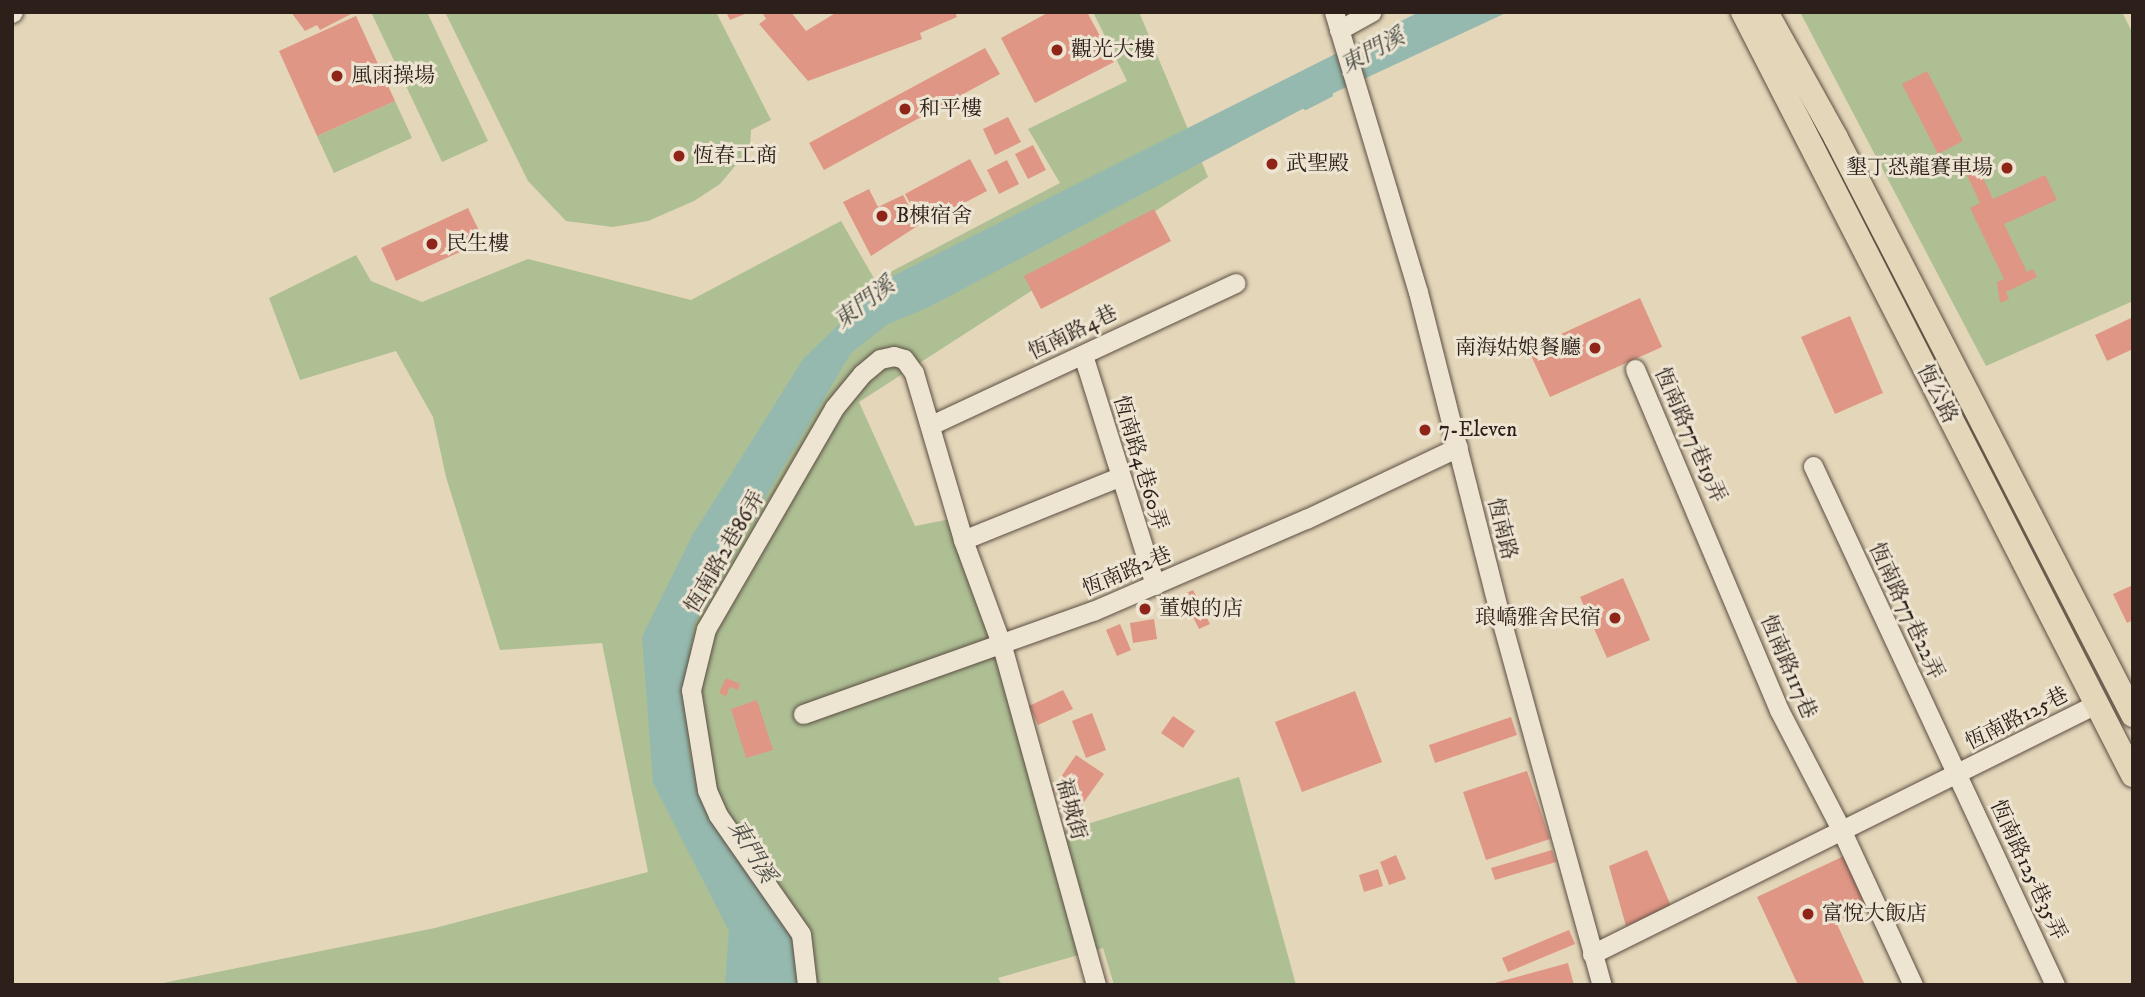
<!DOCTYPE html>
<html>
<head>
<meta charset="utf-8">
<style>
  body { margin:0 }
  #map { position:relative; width:2145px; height:997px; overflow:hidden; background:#e4d6b9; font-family:"IM FELL DW Pica","Noto Serif TC",serif }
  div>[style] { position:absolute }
  .green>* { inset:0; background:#aebf94 }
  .water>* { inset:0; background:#95b9ae }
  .stream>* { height:5px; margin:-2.5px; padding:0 2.5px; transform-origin:2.5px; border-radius:2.5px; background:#95b9ae }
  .building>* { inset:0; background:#e09684 }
  .roads { filter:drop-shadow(0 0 2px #5b4e42) drop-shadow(0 0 2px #5b4e42) }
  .minor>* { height:19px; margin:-9.5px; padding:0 9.5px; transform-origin:9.5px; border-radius:9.5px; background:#ede4d2 }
  .major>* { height:24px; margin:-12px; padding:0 12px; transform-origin:12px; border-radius:12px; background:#e4d6b9 }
  .dots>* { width:19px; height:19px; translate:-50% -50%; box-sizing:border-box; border:4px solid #ede4d2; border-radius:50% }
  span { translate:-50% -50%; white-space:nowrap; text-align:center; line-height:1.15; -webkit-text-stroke:6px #ede4d2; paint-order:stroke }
  .poi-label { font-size:21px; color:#2d201b }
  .left { translate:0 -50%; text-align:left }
  .right { translate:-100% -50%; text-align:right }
  .street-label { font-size:21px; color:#2d201b }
  .water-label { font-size:23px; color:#4c4e47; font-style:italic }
  .frame { position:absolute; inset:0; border:14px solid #2d201b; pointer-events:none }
</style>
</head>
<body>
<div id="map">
  <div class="green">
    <div style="clip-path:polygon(371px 12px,427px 12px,488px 141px,442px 162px)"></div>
    <div style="clip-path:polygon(445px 12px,716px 12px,771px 120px,751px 130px,750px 148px,720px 184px,694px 201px,648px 221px,613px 227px,566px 221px,528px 181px)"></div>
    <div style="clip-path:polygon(1093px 12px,1139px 12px,1208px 177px,859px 402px,915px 526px,956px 518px,1052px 835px,1239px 777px,1296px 985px,1114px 985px,1103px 948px,998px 978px,1002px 985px,153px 985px,435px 928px,648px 872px,602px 643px,500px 650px,446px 477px,433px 417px,396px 351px,300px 380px,269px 298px,356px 255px,371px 281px,422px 302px,528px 259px,691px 300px,841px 221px,875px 280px,1060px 183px,1028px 129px,1127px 81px)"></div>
    <div style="clip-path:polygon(1800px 12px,2122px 12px,2133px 34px,2133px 301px,1986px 366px)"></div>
    <div style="clip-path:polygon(395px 101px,412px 138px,334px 173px,317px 136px)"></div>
  </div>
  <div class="water">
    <div style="clip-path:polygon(1419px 12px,1508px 12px,1325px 97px,929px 307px,888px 324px,851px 353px,712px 587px,694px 626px,688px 668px,689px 753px,696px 777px,782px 916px,794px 942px,797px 970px,796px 985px,725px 985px,729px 931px,653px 783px,642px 637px,692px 536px,803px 359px,885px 280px)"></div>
  </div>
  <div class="stream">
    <div style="left:1305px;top:107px;width:28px;rotate:-27deg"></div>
  </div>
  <div class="building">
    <div style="clip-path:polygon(291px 12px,355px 12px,320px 30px,317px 25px,305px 31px)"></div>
    <div style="clip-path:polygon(726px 12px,750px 12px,730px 20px)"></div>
    <div style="clip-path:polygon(762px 12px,791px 12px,806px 31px,837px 12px,955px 12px,957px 17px,920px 33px,922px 39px,808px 81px,759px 24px,766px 19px)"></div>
    <div style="clip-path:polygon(1049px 12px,1087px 12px,1114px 62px,1035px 103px,1001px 38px)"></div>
    <div style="clip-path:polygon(356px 16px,395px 101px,317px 136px,279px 51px)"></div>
    <div style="clip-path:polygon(985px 48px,1000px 74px,824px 170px,809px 143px)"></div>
    <div style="clip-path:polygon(1927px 71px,1963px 141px,1938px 154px,1902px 84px)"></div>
    <div style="clip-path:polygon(1008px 117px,1021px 142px,995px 155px,983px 129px)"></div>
    <div style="clip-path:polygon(1033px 145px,1046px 170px,1028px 179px,1015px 154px)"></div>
    <div style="clip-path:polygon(970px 159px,987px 191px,922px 225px,905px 194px)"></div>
    <div style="clip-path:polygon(1007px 160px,1019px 184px,999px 194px,987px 170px)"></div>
    <div style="clip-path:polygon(1978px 167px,1993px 199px,2045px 175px,2057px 200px,2004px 224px,2027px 272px,2033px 269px,2037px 277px,2006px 292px,2009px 299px,2000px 303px,1997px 282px,2004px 279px,1970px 208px,1980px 203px,1966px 173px)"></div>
    <div style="clip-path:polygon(869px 189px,878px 207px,903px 195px,919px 225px,871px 256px,843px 202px)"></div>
    <div style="clip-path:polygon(468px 208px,484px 241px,396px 281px,381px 248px)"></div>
    <div style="clip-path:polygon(1154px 209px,1171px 241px,1041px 309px,1024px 276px)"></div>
    <div style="clip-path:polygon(1640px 298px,1662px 347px,1550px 397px,1528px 349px)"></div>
    <div style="clip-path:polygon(1850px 316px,1883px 393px,1835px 414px,1801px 337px)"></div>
    <div style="clip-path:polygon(2131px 318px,2133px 349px,2107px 361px,2095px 335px)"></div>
    <div style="clip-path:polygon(1623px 578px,1650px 640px,1607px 658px,1580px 597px)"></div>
    <div style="clip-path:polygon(2133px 585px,2133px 620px,2127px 623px,2113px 594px)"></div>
    <div style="clip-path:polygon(1193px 590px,1210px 624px,1199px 629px,1182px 595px)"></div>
    <div style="clip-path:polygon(1154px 619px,1157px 639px,1133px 643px,1130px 623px)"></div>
    <div style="clip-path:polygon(1120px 624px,1131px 650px,1117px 656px,1106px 630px)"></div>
    <div style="clip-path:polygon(726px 678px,740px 684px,738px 690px,730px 687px,726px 696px,719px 693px)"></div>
    <div style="clip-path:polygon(1063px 690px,1073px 709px,1038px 725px,1029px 706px)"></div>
    <div style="clip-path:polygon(1355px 691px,1382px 762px,1302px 792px,1275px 722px)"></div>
    <div style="clip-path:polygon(757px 700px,773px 750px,746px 758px,731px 709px)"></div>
    <div style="clip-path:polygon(1092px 713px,1106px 750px,1086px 758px,1072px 721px)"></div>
    <div style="clip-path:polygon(1173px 716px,1195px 731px,1183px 748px,1161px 733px)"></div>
    <div style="clip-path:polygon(1511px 717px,1517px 735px,1435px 763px,1429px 745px)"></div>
    <div style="clip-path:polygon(1076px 755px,1104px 774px,1079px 809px,1052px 790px)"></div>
    <div style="clip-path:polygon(1527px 771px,1550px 839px,1486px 860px,1463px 792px)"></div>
    <div style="clip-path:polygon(1552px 850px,1556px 862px,1495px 880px,1491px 868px)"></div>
    <div style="clip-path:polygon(1647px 850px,1671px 906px,1626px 926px,1609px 866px)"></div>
    <div style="clip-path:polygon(1396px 855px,1406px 879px,1389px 885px,1380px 862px)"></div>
    <div style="clip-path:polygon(1844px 856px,1868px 907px,1836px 922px,1865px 985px,1798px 985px,1757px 897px)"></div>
    <div style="clip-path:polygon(1378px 869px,1383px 886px,1364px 892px,1359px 875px)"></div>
    <div style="clip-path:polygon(1569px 930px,1575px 944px,1508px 972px,1502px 958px)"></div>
    <div style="clip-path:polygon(1568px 963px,1574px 985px,1491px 985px,1491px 984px)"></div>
  </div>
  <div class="roads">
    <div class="minor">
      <div style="left:1334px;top:12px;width:292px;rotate:73.3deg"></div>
      <div style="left:1418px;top:292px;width:341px;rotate:75.8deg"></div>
      <div style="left:1502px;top:623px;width:376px;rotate:74.6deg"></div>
      <div style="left:12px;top:13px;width:1px;rotate:-45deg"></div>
      <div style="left:1339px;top:30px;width:37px;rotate:-29deg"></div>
      <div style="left:1083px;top:355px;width:241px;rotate:72.6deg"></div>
      <div style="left:1635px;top:369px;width:370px;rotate:67.1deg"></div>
      <div style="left:1779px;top:710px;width:132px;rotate:62.5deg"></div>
      <div style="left:1840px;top:827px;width:174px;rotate:65.2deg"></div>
      <div style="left:931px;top:425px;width:336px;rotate:-25deg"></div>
      <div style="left:1813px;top:466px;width:573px;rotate:65deg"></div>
      <div style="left:963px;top:540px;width:168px;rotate:-22deg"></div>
      <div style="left:803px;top:714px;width:308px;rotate:-19.6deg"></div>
      <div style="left:1093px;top:611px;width:232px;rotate:-23.4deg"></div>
      <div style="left:1306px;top:519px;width:168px;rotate:-25.3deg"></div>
      <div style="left:1592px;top:954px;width:563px;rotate:-26.38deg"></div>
      <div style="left:807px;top:985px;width:51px;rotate:-96.7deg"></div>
      <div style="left:801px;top:934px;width:145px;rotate:-124.9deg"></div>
      <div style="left:718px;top:815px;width:27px;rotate:-114deg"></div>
      <div style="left:707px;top:790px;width:101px;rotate:-99.1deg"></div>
      <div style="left:691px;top:690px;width:63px;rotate:-76.2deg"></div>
      <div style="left:706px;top:629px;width:255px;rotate:-59.9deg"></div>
      <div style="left:834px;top:408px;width:44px;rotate:-50.5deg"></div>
      <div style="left:862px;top:374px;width:23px;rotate:-40deg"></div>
      <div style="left:880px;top:359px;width:14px;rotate:-12deg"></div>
      <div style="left:894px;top:356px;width:10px;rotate:17deg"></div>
      <div style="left:904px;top:359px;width:17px;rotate:54deg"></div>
      <div style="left:914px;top:373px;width:174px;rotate:73.6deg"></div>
      <div style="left:963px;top:540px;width:113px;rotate:69.8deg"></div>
      <div style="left:1002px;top:646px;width:352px;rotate:74.5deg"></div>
    </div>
    <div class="major">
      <div style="left:1743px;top:12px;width:857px;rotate:62.93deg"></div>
      <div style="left:1766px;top:12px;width:144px;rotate:60.9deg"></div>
      <div style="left:1836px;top:138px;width:649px;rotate:62.76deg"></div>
    </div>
  </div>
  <div class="dots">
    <div style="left:1057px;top:50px;background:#8f2418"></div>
    <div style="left:337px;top:76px;background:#8f2418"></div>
    <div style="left:905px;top:109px;background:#8f2418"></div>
    <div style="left:679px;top:156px;background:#8f2418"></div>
    <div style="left:1272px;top:164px;background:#8f2418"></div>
    <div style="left:2007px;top:168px;background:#8f2418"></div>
    <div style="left:882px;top:216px;background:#8f2418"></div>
    <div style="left:432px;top:244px;background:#8f2418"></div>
    <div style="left:1595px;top:348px;background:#8f2418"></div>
    <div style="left:1425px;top:430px;background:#8f2418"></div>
    <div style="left:1145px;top:609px;background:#8f2418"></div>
    <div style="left:1615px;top:618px;background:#8f2418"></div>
    <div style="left:1808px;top:914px;background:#8f2418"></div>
  </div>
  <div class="poi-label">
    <span class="left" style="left:1071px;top:50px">觀光大樓</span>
    <span class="left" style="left:351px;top:76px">風雨操場</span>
    <span class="left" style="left:919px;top:109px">和平樓</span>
    <span class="left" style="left:693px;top:156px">恆春工商</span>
    <span class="left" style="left:1286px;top:164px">武聖殿</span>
    <span class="right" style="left:1993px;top:168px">墾丁恐龍賽車場</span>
    <span class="left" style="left:896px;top:216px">B棟宿舍</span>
    <span class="left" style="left:446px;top:244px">民生樓</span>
    <span class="right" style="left:1581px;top:348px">南海姑娘餐廳</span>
    <span class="left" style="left:1439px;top:430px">7-Eleven</span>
    <span class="left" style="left:1159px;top:609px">董娘的店</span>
    <span class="right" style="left:1601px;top:618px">琅嶠雅舍民宿</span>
    <span class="left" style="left:1822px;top:914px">富悅大飯店</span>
  </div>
  <div class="street-label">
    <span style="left:1073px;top:333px;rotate:-26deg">恆南路4巷</span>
    <span style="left:1937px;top:394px;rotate:63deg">恆公路</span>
    <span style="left:1690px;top:435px;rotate:66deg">恆南路77巷19弄</span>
    <span style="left:1140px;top:463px;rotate:73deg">恆南路4巷60弄</span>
    <span style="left:1502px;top:529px;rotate:76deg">恆南路</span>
    <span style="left:725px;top:552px;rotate:-60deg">恆南路2巷86弄</span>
    <span style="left:1127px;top:572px;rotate:-23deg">恆南路2巷</span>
    <span style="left:1906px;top:611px;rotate:65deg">恆南路77巷22弄</span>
    <span style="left:1788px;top:667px;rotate:67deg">恆南路117巷</span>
    <span style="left:2017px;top:719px;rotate:-27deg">恆南路125巷</span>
    <span style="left:1071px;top:809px;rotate:75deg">福城街</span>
    <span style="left:2028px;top:870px;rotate:65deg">恆南路125巷35弄</span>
  </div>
  <div class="water-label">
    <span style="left:1373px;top:52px;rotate:-28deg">東門溪</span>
    <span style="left:865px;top:304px;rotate:-37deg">東門溪</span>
    <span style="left:751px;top:852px;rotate:59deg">東門溪</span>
  </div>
  <div class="frame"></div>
</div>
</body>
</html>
